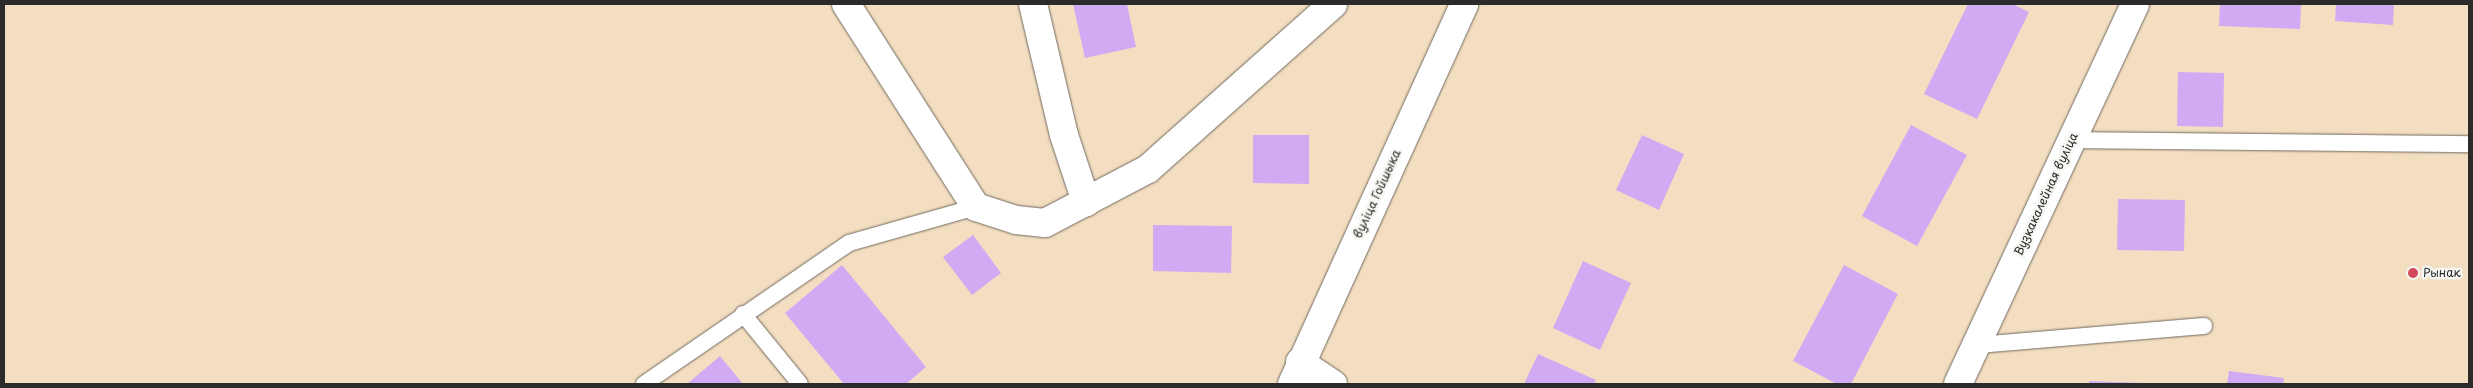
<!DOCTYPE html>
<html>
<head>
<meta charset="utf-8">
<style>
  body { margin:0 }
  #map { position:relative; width:2473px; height:388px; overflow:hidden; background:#f3dec1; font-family:"Playpen Sans",sans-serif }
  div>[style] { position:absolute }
  .building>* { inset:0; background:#d0aaf3 }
  .roads { filter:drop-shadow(0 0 1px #716a60) drop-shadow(0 0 1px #716a60) }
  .service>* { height:16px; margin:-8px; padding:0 8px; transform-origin:8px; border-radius:8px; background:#fff }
  .minor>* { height:28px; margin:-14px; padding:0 14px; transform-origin:14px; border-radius:14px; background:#fff }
  .dots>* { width:14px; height:14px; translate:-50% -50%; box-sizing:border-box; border:2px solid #f6f6f2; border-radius:50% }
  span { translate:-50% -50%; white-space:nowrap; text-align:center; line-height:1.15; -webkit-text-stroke:5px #f6f6f2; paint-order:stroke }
  .street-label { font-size:12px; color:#2b2b2b }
  .poi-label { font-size:12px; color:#2b2b2b }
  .left { translate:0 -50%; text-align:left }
  .frame { position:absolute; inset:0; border:5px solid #2b2b2b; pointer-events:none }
</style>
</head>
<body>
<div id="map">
  <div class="building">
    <div style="clip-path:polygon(1073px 4px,1127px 4px,1136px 47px,1085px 58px)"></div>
    <div style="clip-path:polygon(1968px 4px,2012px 4px,2029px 12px,1977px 119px,1924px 94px)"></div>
    <div style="clip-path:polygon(2220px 4px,2301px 4px,2300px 29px,2219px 26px)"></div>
    <div style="clip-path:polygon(2336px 4px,2394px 4px,2393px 25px,2335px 21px)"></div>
    <div style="clip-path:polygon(2178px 72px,2224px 73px,2223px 127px,2177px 126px)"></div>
    <div style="clip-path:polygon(1911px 125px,1967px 155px,1917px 246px,1862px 216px)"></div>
    <div style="clip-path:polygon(1253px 135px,1309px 135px,1309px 184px,1253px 183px)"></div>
    <div style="clip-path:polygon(1642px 135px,1684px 154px,1659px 210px,1616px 190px)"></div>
    <div style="clip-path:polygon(2118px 199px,2185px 200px,2184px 251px,2117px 250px)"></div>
    <div style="clip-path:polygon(1153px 225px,1232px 226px,1231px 273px,1153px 271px)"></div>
    <div style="clip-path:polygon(973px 235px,1001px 273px,972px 295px,943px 257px)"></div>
    <div style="clip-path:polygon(1583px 261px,1631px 283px,1600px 350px,1553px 328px)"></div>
    <div style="clip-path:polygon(842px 265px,926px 367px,906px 384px,844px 384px,785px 313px)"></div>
    <div style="clip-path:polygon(1844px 265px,1898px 294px,1851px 384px,1837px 384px,1793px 361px)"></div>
    <div style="clip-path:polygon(1538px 354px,1596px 380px,1594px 384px,1524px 384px)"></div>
    <div style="clip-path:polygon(720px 356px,743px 384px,687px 384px)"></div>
    <div style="clip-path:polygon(2229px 371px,2284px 378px,2283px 384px,2227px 384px)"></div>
    <div style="clip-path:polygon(2089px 381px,2143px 383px,2143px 384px,2089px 384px)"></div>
  </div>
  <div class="roads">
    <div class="service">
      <div style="left:2071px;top:140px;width:398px;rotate:0.6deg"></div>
      <div style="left:743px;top:314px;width:90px;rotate:50.8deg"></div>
      <div style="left:1977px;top:345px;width:228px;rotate:-4.8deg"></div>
      <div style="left:644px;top:384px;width:249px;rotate:-34.5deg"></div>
      <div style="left:849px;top:243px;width:132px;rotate:-15.8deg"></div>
    </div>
    <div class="minor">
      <div style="left:846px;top:4px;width:241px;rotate:57.4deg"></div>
      <div style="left:976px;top:207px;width:42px;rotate:18deg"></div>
      <div style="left:1016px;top:220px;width:29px;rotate:6deg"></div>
      <div style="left:1045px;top:223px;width:116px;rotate:-27.7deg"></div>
      <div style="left:1148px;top:169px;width:248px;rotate:-41.7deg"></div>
      <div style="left:1033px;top:4px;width:135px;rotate:76.7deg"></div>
      <div style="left:1064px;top:135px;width:71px;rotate:71.8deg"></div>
      <div style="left:1300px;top:362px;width:40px;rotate:34deg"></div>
      <div style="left:1292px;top:384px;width:417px;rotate:-65.6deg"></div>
      <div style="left:1958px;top:384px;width:419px;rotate:-65deg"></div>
    </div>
  </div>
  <div class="dots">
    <div style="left:2413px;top:273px;background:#d1495b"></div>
  </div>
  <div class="street-label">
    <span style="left:1377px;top:194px;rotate:-65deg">вуліца Гойшыка</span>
    <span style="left:2046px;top:194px;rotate:-65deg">Вузкакалейная вуліца</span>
  </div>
  <div class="poi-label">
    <span class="left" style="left:2423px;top:273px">Рынак</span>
  </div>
  <div class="frame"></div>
</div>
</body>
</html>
